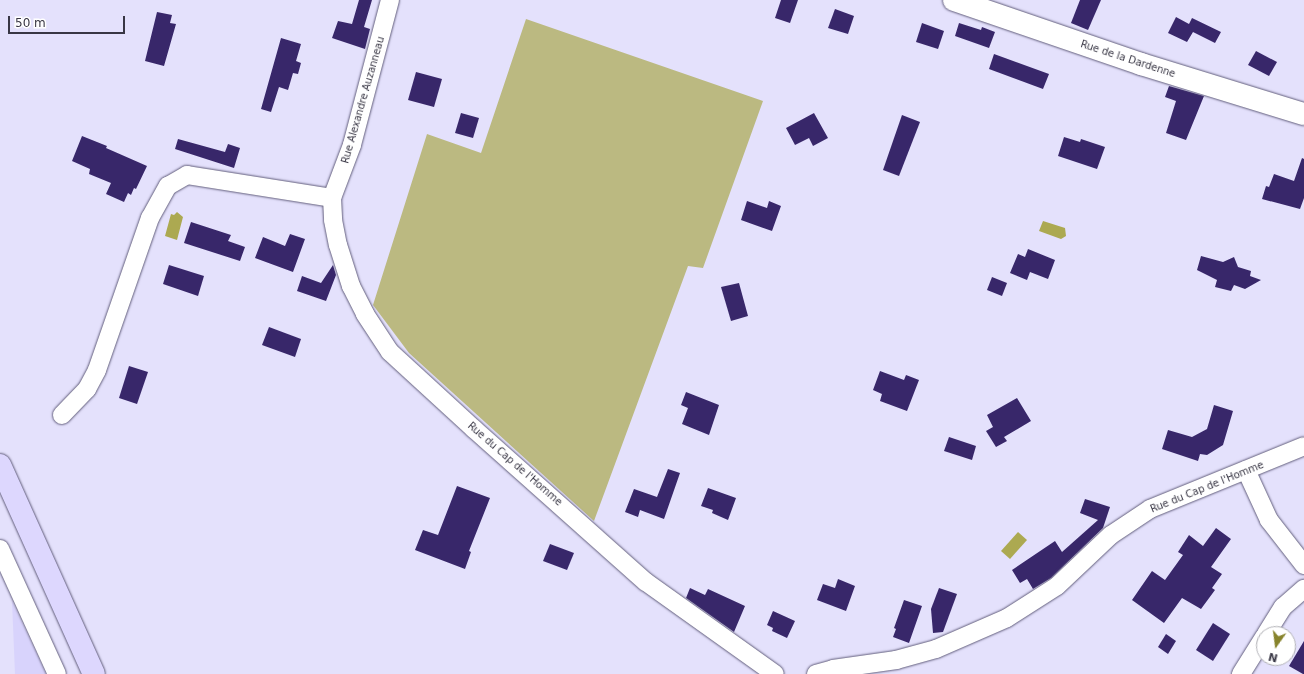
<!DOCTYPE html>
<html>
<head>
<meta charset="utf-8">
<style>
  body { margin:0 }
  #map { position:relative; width:1304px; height:674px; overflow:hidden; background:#e4e1fc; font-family:"DejaVu Sans",sans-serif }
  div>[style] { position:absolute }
  .built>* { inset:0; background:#d8d3fc }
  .green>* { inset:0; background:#bbb981 }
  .water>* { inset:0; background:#aca951 }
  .building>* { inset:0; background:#38276a }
  .roads { filter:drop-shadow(0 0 1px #625e7c) drop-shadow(0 0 1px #625e7c) }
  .street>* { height:18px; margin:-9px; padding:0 9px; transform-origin:9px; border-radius:9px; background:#fff }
  .secondary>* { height:22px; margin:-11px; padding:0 11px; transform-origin:11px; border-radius:11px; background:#fff }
  .primary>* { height:22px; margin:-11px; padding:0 11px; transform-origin:11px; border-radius:11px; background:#ddd7fe }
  span { translate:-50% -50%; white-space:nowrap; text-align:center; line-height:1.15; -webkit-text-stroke:4px #fff; paint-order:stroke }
  .street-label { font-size:10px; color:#383644 }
  .north { position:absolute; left:1256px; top:626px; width:40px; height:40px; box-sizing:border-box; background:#fff; border:1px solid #afafb4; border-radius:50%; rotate:194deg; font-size:11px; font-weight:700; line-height:16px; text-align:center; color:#383644 }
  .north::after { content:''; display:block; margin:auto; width:14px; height:18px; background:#87832c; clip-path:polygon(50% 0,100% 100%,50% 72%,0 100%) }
  .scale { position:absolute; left:8px; top:16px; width:117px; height:18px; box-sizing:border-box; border:2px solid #383644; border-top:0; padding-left:5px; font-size:12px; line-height:14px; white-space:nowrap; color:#383644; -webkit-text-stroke:3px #fff; paint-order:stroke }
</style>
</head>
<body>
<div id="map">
  <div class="built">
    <div style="clip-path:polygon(12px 601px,46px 674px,15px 674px)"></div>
  </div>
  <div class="green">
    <div style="clip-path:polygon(526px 19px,763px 101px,703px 268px,688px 266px,594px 521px,409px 353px,373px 305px,427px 134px,481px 153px)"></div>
  </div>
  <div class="water">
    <div style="clip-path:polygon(177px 212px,183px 217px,177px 240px,165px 236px,171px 214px,174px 215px)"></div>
    <div style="clip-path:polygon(1043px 221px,1065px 228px,1066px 236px,1061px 239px,1039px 231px)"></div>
    <div style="clip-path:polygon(1018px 532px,1027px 540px,1010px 559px,1001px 551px)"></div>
  </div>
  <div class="building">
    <div style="clip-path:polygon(359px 0,372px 0,364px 27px,370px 29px,365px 49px,332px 38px,338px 21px,352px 24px)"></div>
    <div style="clip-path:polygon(781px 0,798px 0,790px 23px,775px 18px)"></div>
    <div style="clip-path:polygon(1080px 0,1101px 0,1088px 30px,1071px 23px)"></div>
    <div style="clip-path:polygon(835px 9px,854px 16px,848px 34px,828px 28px)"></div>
    <div style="clip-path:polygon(157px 12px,172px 15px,170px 23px,176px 24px,164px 66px,145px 61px)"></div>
    <div style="clip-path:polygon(1176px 17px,1189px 24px,1192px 18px,1221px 32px,1215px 43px,1193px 32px,1187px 42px,1168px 33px)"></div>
    <div style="clip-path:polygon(922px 23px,944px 31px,938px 49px,916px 42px)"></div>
    <div style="clip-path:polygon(959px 23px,981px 30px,982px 27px,995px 32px,989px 48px,955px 36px)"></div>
    <div style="clip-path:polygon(281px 38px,301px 44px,296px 61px,301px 63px,298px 74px,293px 73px,288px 90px,279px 87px,271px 112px,261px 109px)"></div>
    <div style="clip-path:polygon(1256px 51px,1277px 62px,1269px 76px,1248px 65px)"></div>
    <div style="clip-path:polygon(994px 54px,1049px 74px,1043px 89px,989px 69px)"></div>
    <div style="clip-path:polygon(416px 72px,442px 79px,434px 107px,408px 100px)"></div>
    <div style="clip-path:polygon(1169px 86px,1204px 96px,1186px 140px,1166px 133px,1176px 101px,1165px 97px)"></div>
    <div style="clip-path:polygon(461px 113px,479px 118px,473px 138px,455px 133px)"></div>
    <div style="clip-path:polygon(814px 113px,828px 138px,813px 146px,809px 138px,795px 145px,786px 128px)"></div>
    <div style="clip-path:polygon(902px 115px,920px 122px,899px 176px,883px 170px)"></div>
    <div style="clip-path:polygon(82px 136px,107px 146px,106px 148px,147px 166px,136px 189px,134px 188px,131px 195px,128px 193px,124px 202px,106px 194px,111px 183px,89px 174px,90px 169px,72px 161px)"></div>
    <div style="clip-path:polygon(1064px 137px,1080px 142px,1081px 139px,1105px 147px,1097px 169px,1058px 156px)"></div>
    <div style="clip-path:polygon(178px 139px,225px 152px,228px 144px,240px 148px,234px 168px,175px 149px)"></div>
    <div style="clip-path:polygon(1302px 158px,1304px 159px,1304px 198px,1300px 209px,1262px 199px,1266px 186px,1269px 187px,1274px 174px,1294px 181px)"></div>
    <div style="clip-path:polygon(747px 201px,767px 208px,769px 201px,781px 206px,772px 231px,741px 220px)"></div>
    <div style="clip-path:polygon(191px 222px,231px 235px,228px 241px,245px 247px,240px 261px,184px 243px)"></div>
    <div style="clip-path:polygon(290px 234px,305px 239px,293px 272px,255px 258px,263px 237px,285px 246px)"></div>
    <div style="clip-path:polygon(1028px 249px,1055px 260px,1048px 279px,1030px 272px,1027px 280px,1010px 273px,1018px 254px,1025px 257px)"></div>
    <div style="clip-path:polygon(1201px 256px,1223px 262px,1234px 257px,1238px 267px,1251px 271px,1250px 276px,1261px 280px,1245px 289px,1234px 285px,1231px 291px,1215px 287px,1217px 280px,1197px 270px)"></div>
    <div style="clip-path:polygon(169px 265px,204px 276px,198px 296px,163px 284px)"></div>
    <div style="clip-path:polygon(333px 265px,336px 275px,326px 301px,297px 291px,302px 276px,321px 283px)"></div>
    <div style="clip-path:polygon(992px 277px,1007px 283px,1002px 296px,987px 290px)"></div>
    <div style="clip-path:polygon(739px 283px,748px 316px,731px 321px,721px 287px)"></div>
    <div style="clip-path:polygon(269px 327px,301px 339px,295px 357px,262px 345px)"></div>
    <div style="clip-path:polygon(129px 366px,148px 372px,137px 404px,119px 398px)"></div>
    <div style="clip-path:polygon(880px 371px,904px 380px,906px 375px,919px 380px,907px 411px,880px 401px,882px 394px,873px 390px)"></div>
    <div style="clip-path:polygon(686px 392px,719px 405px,709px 435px,682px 424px,688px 408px,681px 405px)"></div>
    <div style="clip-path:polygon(1017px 398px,1031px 421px,1004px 437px,1007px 441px,996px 447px,986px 431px,993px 427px,987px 415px)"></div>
    <div style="clip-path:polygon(1214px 405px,1233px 411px,1223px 445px,1207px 455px,1200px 454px,1198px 461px,1162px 449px,1168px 430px,1192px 437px,1207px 429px)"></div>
    <div style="clip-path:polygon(949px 437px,976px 446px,972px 460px,944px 451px)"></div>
    <div style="clip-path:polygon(668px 469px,680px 473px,664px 519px,640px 510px,638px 517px,625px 512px,634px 489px,657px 497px)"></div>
    <div style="clip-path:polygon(457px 486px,490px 498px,469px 551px,471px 552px,465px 569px,415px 550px,423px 530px,438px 535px)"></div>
    <div style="clip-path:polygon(708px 488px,736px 498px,728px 520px,712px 513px,713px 510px,701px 506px)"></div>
    <div style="clip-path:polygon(1085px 499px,1110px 507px,1103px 528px,1051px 578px,1033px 589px,1027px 579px,1020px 583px,1012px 570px,1055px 541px,1062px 552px,1098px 520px,1080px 513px)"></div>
    <div style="clip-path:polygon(1216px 528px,1231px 539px,1211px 567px,1222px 574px,1212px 588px,1215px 590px,1201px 609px,1182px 598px,1164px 623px,1132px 600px,1152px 571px,1165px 580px,1183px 555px,1178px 552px,1189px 535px,1203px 546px)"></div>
    <div style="clip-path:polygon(550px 544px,574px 553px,567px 570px,543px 561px)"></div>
    <div style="clip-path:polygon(838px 579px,855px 586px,846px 611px,817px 600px,823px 584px,835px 588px)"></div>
    <div style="clip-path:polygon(690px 588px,705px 595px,708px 589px,745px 606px,734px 632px,686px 598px)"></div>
    <div style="clip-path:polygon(939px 588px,957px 594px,943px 632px,933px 633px,931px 609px)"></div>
    <div style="clip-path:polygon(904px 600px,922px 606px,909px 643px,893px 637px,896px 629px,894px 628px)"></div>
    <div style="clip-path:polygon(773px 611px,795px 621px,787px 638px,772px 631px,773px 628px,767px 625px)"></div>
    <div style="clip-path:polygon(1213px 623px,1230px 634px,1213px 661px,1196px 650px)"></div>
    <div style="clip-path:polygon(1166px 634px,1176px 641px,1168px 654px,1158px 647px)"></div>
    <div style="clip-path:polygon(1304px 641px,1304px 674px,1303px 674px,1289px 666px)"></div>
  </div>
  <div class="roads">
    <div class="street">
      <div style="left:390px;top:0;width:150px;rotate:104.7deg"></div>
      <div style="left:352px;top:145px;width:57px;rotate:110.7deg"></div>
      <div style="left:332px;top:198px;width:22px;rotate:87deg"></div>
      <div style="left:333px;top:220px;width:25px;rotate:79deg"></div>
      <div style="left:338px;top:245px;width:43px;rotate:72.4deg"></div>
      <div style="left:351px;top:286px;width:31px;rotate:63deg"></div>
      <div style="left:365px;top:314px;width:45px;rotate:56.7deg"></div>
      <div style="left:390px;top:352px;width:114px;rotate:42.5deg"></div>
      <div style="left:474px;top:429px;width:230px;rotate:41.7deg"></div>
      <div style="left:646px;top:582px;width:158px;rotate:35.5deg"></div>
      <div style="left:62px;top:415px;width:36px;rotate:-46deg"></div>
      <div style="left:87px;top:389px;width:21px;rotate:-62deg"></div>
      <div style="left:97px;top:370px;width:161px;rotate:-70.8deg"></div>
      <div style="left:150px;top:218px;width:37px;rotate:-61deg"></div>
      <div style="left:168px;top:186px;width:22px;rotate:-30deg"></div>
      <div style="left:187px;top:175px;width:147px;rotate:9deg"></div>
      <div style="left:1246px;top:470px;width:55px;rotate:65.3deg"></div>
      <div style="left:1269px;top:520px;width:57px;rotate:52.1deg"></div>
      <div style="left:0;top:549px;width:137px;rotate:65.5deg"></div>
      <div style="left:1266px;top:634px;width:32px;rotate:-58deg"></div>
      <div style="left:1283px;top:607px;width:28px;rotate:-41deg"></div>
      <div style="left:816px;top:674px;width:18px;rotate:-16deg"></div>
      <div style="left:833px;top:669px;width:64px;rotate:-8.1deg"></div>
      <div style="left:896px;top:660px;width:41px;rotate:-15.4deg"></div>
      <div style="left:936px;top:649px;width:77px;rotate:-23.6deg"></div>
      <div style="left:1007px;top:618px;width:59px;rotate:-32.6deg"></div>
      <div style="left:1057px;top:586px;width:74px;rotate:-43.4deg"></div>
      <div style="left:1111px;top:535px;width:47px;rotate:-33.7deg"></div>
      <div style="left:1150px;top:509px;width:166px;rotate:-22.2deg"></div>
      <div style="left:1241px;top:674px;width:44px;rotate:-58.1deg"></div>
    </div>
    <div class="secondary">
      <div style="left:954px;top:0;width:198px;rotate:18.9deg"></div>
      <div style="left:1141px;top:64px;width:170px;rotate:17.1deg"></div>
    </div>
    <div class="primary">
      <div style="left:0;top:465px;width:229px;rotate:65.8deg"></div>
    </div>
  </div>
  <div class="street-label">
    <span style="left:1128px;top:59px;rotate:18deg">Rue de la Dardenne</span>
    <span style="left:363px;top:100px;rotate:-74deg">Rue Alexandre Auzanneau</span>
    <span style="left:515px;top:464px;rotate:41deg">Rue du Cap de l'Homme</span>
    <span style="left:1207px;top:487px;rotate:-22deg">Rue du Cap de l'Homme</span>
  </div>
  <div class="north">N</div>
  <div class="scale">50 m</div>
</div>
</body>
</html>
